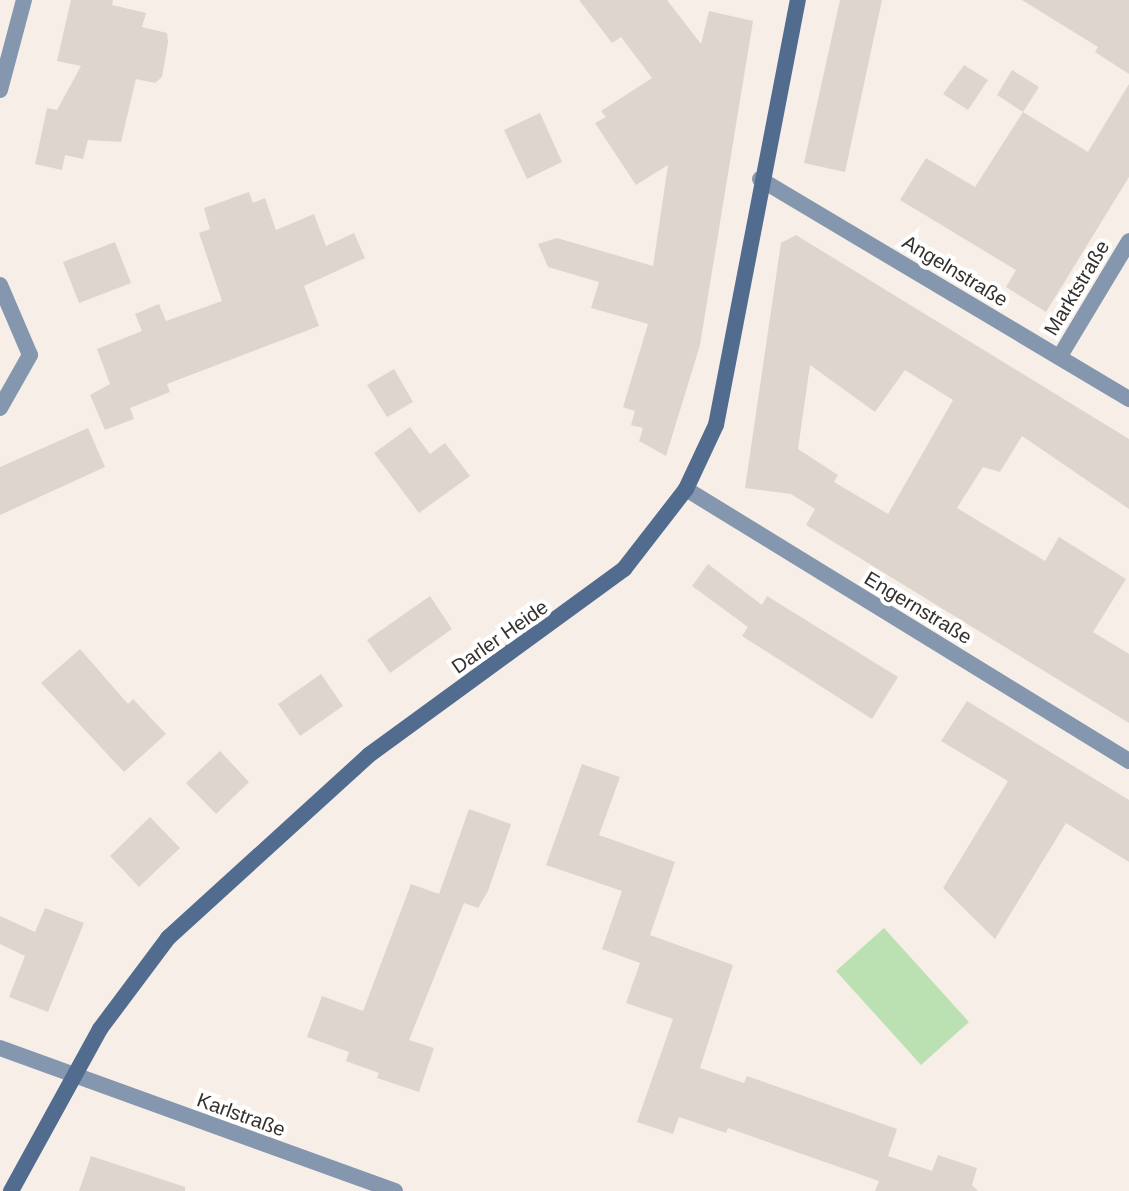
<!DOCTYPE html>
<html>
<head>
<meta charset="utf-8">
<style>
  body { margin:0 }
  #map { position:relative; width:1129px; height:1191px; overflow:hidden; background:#f7efe7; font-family:Arial,sans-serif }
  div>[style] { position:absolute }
  .green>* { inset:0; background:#bbe1b2 }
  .building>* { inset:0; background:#ded5ce }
  .street>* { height:16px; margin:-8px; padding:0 8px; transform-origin:8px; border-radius:8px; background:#8597af }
  .secondary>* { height:16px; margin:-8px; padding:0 8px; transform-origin:8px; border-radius:8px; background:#526c8f }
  span { translate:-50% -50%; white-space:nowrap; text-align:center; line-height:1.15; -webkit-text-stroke:8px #fff; paint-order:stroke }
  .street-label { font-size:20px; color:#33302d }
</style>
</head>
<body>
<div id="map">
  <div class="green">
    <div style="clip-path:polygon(884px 928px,969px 1022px,921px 1065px,836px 971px)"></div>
  </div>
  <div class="building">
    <div style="clip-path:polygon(71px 0,113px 0,112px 5px,146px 13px,142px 27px,167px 33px,168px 42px,162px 77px,155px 83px,136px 79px,121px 142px,88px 140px,83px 159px,65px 155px,62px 170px,35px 164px,47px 108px,57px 110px,81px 66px,57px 61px)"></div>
    <div style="clip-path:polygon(579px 0,667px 0,701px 44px,709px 11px,753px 21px,700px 345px,666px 456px,639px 441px,643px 428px,631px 425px,635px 411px,623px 407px,648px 324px,591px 308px,599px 282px,548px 267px,538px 244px,557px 238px,653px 266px,668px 165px,636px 185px,595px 123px,606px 117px,601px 111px,652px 78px,621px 37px,612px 43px)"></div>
    <div style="clip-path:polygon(840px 0,882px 0,845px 172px,804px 163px)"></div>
    <div style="clip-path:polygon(1022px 0,1129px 0,1129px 74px,1095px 52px,1098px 47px)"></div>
    <div style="clip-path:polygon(964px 65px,988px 80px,968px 110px,943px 94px)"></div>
    <div style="clip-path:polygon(1012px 70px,1039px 87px,1023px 112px,997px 95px)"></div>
    <div style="clip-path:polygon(1129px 84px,1129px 177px,1046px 312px,1006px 287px,1016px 270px,900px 200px,926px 158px,975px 187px,1023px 112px,1088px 152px)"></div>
    <div style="clip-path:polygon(540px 113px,562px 162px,527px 179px,504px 130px)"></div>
    <div style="clip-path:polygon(249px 192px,253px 203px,265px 198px,276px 230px,314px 214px,326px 246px,354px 233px,365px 258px,304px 286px,319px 326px,167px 384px,170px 392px,130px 408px,134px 419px,105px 430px,90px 395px,110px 384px,97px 349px,142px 331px,135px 314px,159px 304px,166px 321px,222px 301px,199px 233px,210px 229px,204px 208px)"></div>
    <div style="clip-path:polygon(evenodd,796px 235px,1129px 439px,1129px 509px,1022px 436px,1000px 472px,983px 467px,957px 508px,1045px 561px,1059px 537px,1126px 579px,1093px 632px,1129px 654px,1129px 723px,806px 525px,815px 509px,791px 494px,745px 488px,781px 243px,796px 235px,810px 365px,875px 412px,905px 370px,953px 400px,888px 514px,834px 482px,838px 475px,798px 449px,810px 365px)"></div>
    <div style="clip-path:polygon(115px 242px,131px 283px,79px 303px,63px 262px)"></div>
    <div style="clip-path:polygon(394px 369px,413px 402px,387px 417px,367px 385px)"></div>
    <div style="clip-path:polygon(410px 427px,430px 454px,445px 443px,470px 476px,419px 513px,374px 453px)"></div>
    <div style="clip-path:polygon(88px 428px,105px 467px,0 515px,0 467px)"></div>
    <div style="clip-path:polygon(708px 564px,762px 605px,767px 596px,898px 677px,872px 719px,742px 636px,748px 627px,692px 586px)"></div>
    <div style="clip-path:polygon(430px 596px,452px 629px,390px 673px,367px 640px)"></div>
    <div style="clip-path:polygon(80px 649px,128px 704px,133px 699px,166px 734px,124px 772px,41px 683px)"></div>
    <div style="clip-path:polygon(321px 674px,343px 706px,300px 736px,278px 704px)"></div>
    <div style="clip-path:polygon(967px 701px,1129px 800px,1129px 862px,1066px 823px,995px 939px,943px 888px,1008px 781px,941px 741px)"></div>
    <div style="clip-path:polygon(220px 751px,249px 782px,216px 814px,186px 783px)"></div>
    <div style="clip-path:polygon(582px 764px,620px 777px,599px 835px,675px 862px,650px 935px,733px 965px,700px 1068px,744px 1083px,747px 1076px,897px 1129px,888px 1156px,932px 1171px,938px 1155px,977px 1168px,972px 1185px,978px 1191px,875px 1191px,879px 1181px,728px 1128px,726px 1133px,679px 1117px,673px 1134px,637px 1122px,673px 1019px,626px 1003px,640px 963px,602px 949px,622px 891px,546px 865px)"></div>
    <div style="clip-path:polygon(469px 809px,511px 824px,488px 891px,478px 908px,464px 903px,409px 1040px,434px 1048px,419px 1092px,377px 1078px,379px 1073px,346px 1061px,349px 1052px,307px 1037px,322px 996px,363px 1011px,411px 884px,439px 894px)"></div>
    <div style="clip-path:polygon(150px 817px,180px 848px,139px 887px,110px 856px)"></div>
    <div style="clip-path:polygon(45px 908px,84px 923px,48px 1012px,9px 997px,25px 956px,0 944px,0 916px,35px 932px)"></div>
    <div style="clip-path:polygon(91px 1156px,185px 1187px,185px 1191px,79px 1191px)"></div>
  </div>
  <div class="street">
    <div style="left:0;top:90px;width:93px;rotate:-75.1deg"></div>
    <div style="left:760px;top:179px;width:430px;rotate:30.8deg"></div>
    <div style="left:0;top:285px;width:76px;rotate:66.8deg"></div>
    <div style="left:30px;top:355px;width:61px;rotate:119.5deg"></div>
    <div style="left:1060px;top:356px;width:134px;rotate:-59deg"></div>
    <div style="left:686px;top:489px;width:520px;rotate:31.55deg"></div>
    <div style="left:0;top:1048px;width:420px;rotate:19.9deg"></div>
  </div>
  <div class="secondary">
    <div style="left:11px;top:1191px;width:185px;rotate:-61.2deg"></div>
    <div style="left:100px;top:1029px;width:114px;rotate:-53.2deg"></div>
    <div style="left:168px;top:938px;width:272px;rotate:-42.3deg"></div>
    <div style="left:369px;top:755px;width:316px;rotate:-36.1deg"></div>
    <div style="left:624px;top:569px;width:101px;rotate:-52.2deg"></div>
    <div style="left:686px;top:489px;width:71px;rotate:-64.9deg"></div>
    <div style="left:716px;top:425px;width:433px;rotate:-79.1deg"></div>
  </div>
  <div class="street-label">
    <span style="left:955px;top:271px;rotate:31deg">Angelnstraße</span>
    <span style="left:1077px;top:288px;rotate:-59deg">Marktstraße</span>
    <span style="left:918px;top:608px;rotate:31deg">Engernstraße</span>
    <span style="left:500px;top:637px;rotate:-35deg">Darler Heide</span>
    <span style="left:241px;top:1115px;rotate:20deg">Karlstraße</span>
  </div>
</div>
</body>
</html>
